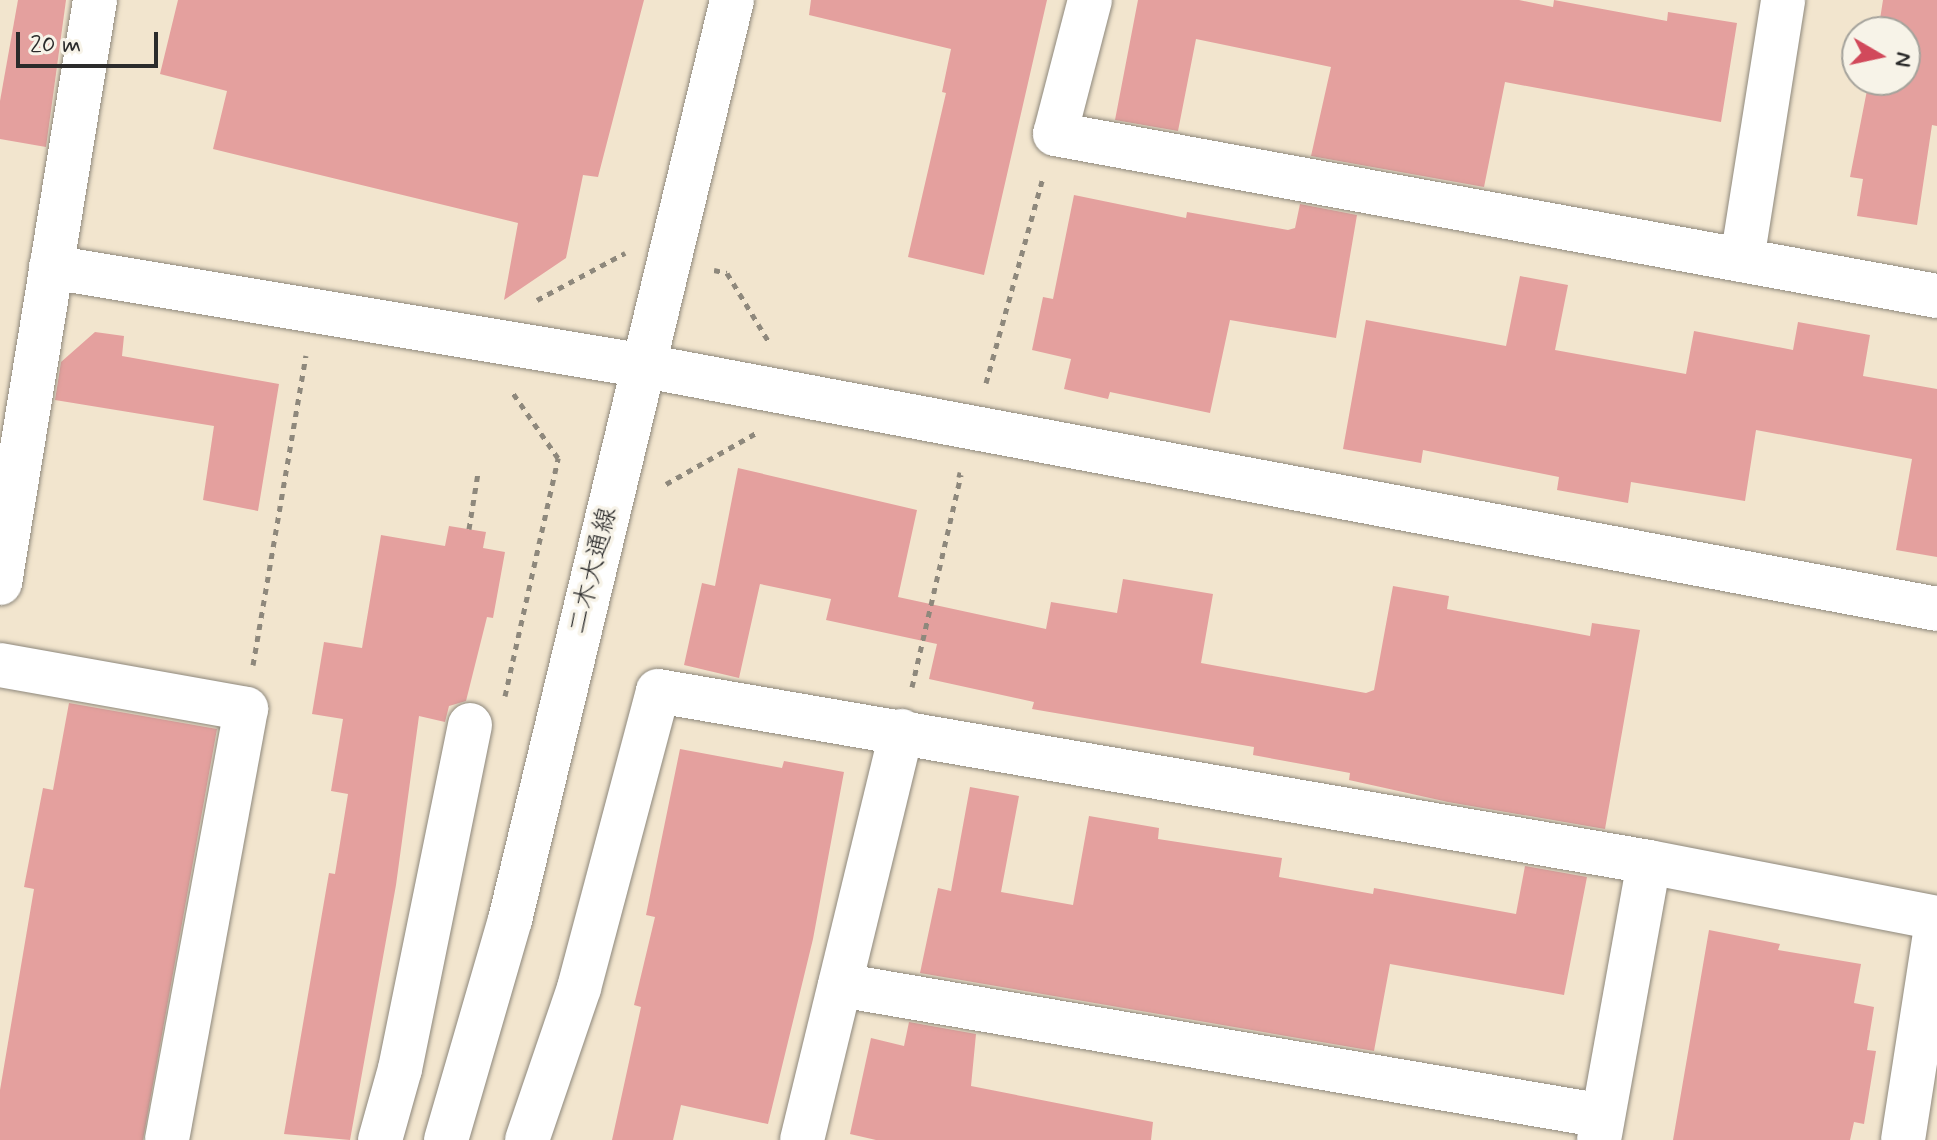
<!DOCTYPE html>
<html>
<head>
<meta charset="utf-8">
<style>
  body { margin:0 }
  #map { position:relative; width:1937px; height:1140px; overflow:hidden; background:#f2e5ce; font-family:Mynerve,"Klee One",sans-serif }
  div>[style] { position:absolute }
  .building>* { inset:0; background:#e4a09e }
  .path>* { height:5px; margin-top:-2.5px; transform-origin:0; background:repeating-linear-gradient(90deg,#8e887c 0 6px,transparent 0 12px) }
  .roads { filter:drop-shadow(0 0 2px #8e887c) drop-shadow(0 0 2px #8e887c) }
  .minor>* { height:44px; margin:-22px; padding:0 22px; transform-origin:22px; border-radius:22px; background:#fff }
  span { translate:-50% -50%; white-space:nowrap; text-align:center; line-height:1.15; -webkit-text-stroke:7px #f7f3e8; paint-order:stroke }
  .street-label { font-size:26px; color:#2b2b2b }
  .north { position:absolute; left:1841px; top:16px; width:80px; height:80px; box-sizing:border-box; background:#f7f3e8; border:2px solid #a5a39c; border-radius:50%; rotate:99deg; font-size:22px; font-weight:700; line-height:32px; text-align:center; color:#2b2b2b }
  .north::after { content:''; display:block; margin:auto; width:28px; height:36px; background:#d1495b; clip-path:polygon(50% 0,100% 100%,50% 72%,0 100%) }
  .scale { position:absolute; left:16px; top:32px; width:142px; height:36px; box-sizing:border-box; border:4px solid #2b2b2b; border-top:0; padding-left:10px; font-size:24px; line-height:28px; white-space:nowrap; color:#2b2b2b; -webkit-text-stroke:6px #f7f3e8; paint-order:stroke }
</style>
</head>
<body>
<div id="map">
  <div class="building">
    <div style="clip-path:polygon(18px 0,66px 0,46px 147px,0 139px,0 101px)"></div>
    <div style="clip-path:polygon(178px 0,644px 0,598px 177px,583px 175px,566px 258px,504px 300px,518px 223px,213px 149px,227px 91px,160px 74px)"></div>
    <div style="clip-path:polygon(811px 0,1047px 0,984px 275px,908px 257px,946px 93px,942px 92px,951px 49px,809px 15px)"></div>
    <div style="clip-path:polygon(1138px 0,1519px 0,1553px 7px,1554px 0,1667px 21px,1668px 12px,1737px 23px,1721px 122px,1505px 82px,1484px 187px,1311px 156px,1331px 67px,1196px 39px,1178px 131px,1115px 120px)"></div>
    <div style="clip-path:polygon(1883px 0,1937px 0,1937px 126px,1932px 125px,1917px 225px,1857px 216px,1863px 179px,1850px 177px,1869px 80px,1905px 80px,1905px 32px,1878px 32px)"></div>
    <div style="clip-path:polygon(1074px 195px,1186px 218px,1187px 212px,1288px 230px,1295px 228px,1300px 204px,1357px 215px,1336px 338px,1230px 320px,1210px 413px,1110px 392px,1108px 399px,1064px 389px,1071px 359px,1032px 350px,1043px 297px,1053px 299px)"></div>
    <div style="clip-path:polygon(1520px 276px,1568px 285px,1555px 350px,1686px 374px,1694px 331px,1793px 350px,1798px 322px,1870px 335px,1863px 376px,1937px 389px,1937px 557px,1896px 550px,1912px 459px,1756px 430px,1745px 501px,1631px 482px,1628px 503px,1557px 490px,1559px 477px,1423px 450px,1421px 463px,1343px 449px,1366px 320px,1506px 346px)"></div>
    <div style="clip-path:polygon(95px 332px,124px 336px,122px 356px,279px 384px,258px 511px,203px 500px,214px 426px,55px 400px,61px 362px)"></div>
    <div style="clip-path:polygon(738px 468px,917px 510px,898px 597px,1046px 629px,1051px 602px,1117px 613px,1123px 579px,1213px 594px,1201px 663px,1366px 693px,1374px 690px,1393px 586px,1449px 596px,1447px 609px,1590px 636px,1592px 623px,1640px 630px,1605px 829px,1448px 802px,1349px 780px,1350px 773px,1253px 755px,1254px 747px,1032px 709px,1034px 702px,929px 679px,937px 644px,826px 620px,831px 599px,760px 584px,739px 678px,684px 665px,702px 583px,715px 586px)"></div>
    <div style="clip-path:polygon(449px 526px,486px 532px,483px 548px,505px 552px,493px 618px,487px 617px,466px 701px,449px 706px,445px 722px,419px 716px,396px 885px,350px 1140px,284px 1134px,329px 873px,335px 874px,348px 794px,331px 791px,343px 719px,312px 714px,324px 642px,362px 648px,381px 535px,445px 546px)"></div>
    <div style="clip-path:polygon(69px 703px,217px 729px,143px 1140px,0 1140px,0 1090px,34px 889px,24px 887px,43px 788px,53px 790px)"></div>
    <div style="clip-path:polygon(680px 749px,782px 768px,784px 761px,844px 772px,813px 939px,768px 1124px,681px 1105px,673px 1140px,612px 1140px,641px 1007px,634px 1005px,655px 917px,646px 915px)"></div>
    <div style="clip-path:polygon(970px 787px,1019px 796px,1001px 892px,1073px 905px,1089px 816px,1159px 828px,1158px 839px,1282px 858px,1279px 877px,1373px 894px,1374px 888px,1516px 914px,1525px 866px,1587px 877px,1564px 995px,1390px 964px,1374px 1051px,920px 973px,938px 888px,951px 891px)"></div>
    <div style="clip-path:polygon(1709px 930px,1780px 944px,1778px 950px,1861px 964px,1854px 1003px,1874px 1007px,1867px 1050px,1876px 1051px,1864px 1124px,1854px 1122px,1850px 1140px,1673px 1140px)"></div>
    <div style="clip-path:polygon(909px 1022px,976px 1034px,971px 1086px,1153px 1122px,1151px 1140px,876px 1140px,850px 1134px,871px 1038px,904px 1046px)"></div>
  </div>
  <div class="path">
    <div style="left:714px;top:270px;width:13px;rotate:13deg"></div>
    <div style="left:727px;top:273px;width:81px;rotate:58.7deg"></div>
    <div style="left:537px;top:300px;width:100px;rotate:-28.1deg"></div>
    <div style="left:986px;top:383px;width:214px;rotate:-74.5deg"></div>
    <div style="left:666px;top:484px;width:103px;rotate:-29.5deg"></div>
    <div style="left:469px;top:529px;width:57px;rotate:-80.9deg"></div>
    <div style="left:253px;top:665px;width:314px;rotate:-80.3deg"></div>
    <div style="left:912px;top:687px;width:218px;rotate:-77deg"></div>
    <div style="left:961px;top:475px;width:4px;rotate:-166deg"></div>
    <div style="left:505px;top:696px;width:244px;rotate:-77.4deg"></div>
    <div style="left:558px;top:458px;width:79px;rotate:-124.7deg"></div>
  </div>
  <div class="roads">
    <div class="minor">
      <div style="left:1090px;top:0;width:138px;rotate:104.6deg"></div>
      <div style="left:1055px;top:134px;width:897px;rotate:10.41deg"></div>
      <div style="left:1742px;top:260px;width:263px;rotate:-81deg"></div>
      <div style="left:51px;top:267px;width:602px;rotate:9.46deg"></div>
      <div style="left:645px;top:366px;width:1315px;rotate:10.65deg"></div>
      <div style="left:0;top:583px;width:591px;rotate:-80.74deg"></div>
      <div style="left:0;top:665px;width:250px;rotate:10.1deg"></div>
      <div style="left:246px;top:709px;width:438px;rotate:100.4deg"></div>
      <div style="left:840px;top:985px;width:774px;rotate:9.74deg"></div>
      <div style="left:380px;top:1140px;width:74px;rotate:-74.3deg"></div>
      <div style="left:400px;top:1069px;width:351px;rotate:-78.5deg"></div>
      <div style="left:446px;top:1140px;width:229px;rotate:-73.8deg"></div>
      <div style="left:510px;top:920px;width:946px;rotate:-76.43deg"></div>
      <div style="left:527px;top:1140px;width:161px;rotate:-71.1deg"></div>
      <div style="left:579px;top:988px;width:307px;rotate:-75.1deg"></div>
      <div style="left:658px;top:691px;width:1006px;rotate:9.79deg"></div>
      <div style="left:1649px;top:862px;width:293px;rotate:11deg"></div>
      <div style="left:802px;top:1140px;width:421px;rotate:-76.3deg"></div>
      <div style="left:1599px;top:1140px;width:282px;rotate:-79.8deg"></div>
      <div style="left:1903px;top:1140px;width:222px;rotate:-81.2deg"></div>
    </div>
  </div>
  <div class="street-label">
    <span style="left:594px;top:571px;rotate:-76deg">二木大通線</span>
  </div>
  <div class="north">N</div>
  <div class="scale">20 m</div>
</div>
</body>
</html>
